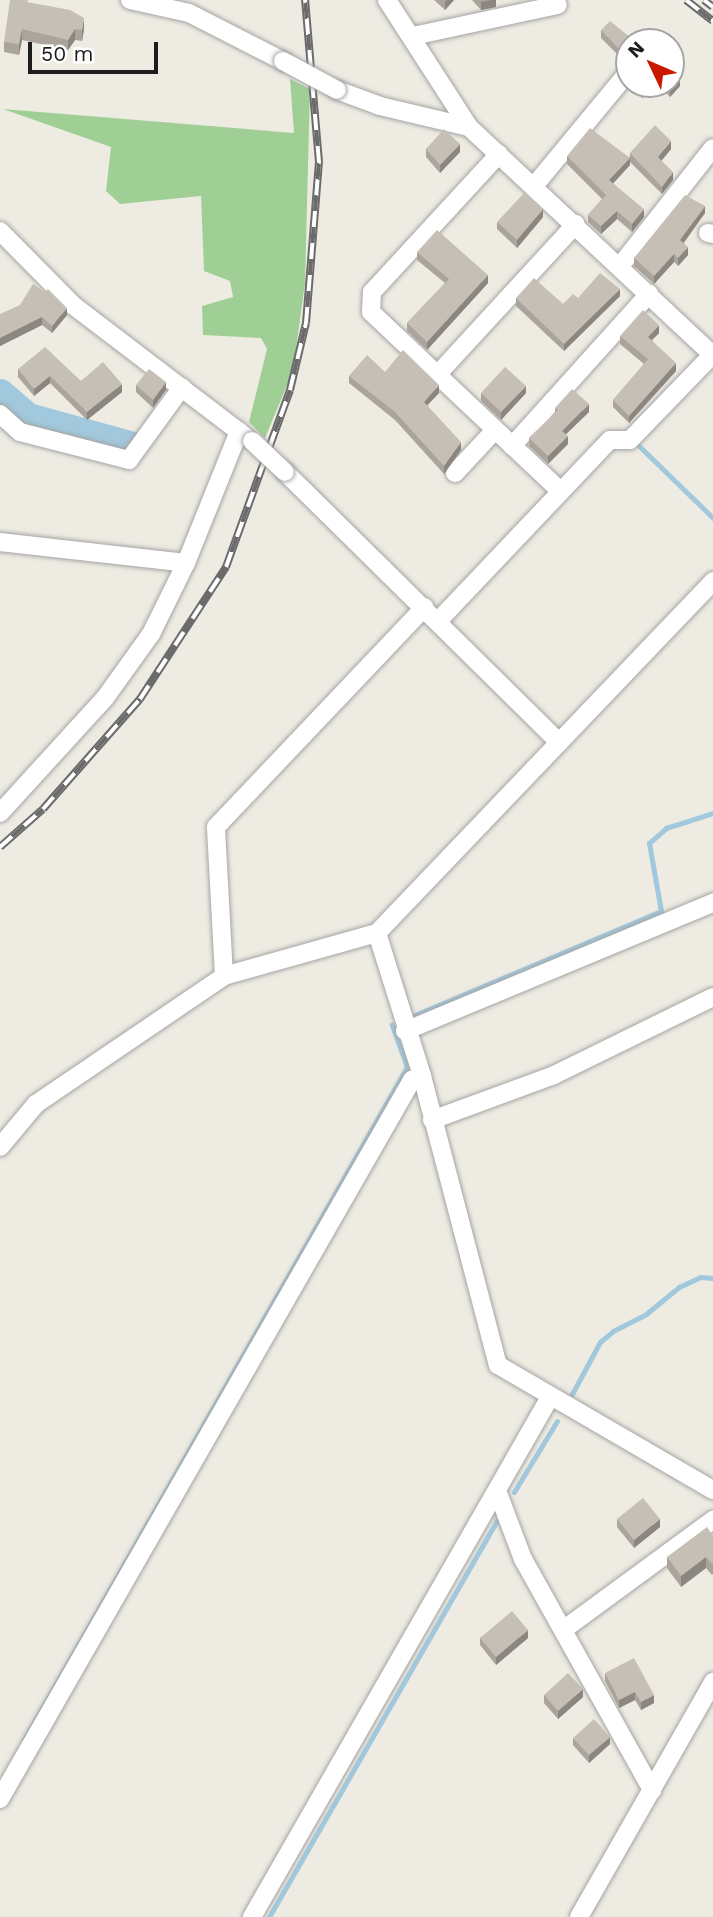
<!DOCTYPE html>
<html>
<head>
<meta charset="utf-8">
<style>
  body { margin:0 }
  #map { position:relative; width:713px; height:1917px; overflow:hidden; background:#eeece2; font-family:"Work Sans",sans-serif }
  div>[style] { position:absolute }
  .forest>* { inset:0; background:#9fcf95 }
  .stream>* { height:5px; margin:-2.5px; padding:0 2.5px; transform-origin:2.5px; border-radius:2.5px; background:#a1c8dd }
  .river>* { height:32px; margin:-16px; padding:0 16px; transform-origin:16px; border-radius:16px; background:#a1c8dd }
  .roads { filter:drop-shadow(0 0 2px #a4a4a4) drop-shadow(0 0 2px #a4a4a4) }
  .minor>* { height:18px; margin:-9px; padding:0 9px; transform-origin:9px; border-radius:9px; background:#fff }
  .rail>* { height:8px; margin-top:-4px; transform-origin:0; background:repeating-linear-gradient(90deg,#fff 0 16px,#6b6b6b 0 32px); box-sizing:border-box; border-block:2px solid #6b6b6b }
  .bridges { filter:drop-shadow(0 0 2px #a4a4a4) drop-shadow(0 0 2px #a4a4a4) }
  .minor-bridge>* { height:18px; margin:-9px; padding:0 9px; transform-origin:9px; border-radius:9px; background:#fff }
  .wall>* { inset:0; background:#aaa49c }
  .shaded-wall>* { inset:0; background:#8b867f }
  .building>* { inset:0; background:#c6bfb5 }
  span { translate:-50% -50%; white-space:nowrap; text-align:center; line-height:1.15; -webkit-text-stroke:7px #fff; paint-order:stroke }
  .north { position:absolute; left:615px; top:28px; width:70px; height:70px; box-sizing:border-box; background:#fff; border:2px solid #a5a5a5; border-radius:50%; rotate:314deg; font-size:19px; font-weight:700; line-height:28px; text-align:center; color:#1d1d1d }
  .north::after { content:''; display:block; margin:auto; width:24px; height:32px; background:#c91800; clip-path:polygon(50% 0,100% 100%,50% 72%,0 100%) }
  .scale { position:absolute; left:28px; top:42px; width:130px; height:32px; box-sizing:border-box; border:4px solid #1d1d1d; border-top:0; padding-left:9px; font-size:21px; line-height:24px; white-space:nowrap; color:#1d1d1d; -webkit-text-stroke:5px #fff; paint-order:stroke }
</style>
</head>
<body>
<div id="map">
  <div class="forest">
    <div style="clip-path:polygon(290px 79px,310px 89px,305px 283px,293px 371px,265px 438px,249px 422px,267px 349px,261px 338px,203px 335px,202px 306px,233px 297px,230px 281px,204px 271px,201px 196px,120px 204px,106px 191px,111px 147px,3px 109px,294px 133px)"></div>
  </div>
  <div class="stream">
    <div style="left:637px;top:444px;width:106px;rotate:44.2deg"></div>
    <div style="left:415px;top:1015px;width:267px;rotate:-22.9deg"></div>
    <div style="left:661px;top:911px;width:69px;rotate:-100deg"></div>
    <div style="left:649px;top:843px;width:23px;rotate:-41deg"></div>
    <div style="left:666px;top:828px;width:49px;rotate:-17.7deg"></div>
    <div style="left:572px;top:1394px;width:59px;rotate:-61.7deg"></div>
    <div style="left:600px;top:1342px;width:17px;rotate:-40deg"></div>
    <div style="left:613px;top:1331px;width:37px;rotate:-27deg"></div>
    <div style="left:646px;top:1314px;width:43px;rotate:-39.3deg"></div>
    <div style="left:679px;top:1287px;width:23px;rotate:-25deg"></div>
    <div style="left:700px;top:1277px;width:13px;rotate:4deg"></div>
    <div style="left:514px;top:1492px;width:83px;rotate:-58.8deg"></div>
    <div style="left:24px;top:1740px;width:774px;rotate:-60.36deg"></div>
    <div style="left:407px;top:1067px;width:45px;rotate:-109.7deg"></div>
    <div style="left:269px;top:1917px;width:457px;rotate:-60.1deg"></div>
  </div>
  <div class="river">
    <div style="left:0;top:395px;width:37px;rotate:41deg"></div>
    <div style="left:28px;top:419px;width:106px;rotate:15.4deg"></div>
  </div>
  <div class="roads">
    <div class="minor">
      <div style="left:130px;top:0;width:60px;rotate:12.4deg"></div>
      <div style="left:189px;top:13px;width:106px;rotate:27.1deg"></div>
      <div style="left:387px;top:0;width:151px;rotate:57.2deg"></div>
      <div style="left:469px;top:127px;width:334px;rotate:43.1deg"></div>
      <div style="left:413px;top:36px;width:148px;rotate:-12.1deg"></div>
      <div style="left:337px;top:90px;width:46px;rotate:20.4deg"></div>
      <div style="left:380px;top:106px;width:91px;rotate:13.3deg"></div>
      <div style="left:499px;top:154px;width:188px;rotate:132.6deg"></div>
      <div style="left:372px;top:292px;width:20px;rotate:93deg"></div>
      <div style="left:371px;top:312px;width:260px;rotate:43.4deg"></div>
      <div style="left:534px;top:186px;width:149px;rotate:-50.4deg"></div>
      <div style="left:0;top:231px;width:105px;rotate:45.4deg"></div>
      <div style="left:74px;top:306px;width:216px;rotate:37.3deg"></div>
      <div style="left:708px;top:233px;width:5px;rotate:11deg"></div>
      <div style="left:620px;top:266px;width:150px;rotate:-51.8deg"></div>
      <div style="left:437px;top:375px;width:205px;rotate:-47.4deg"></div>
      <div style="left:0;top:414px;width:27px;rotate:42deg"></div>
      <div style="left:20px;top:432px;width:113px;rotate:14.4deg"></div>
      <div style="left:129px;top:460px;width:90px;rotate:-54deg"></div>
      <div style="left:512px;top:446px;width:205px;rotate:-48deg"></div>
      <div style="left:285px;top:472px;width:385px;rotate:44.6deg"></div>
      <div style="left:455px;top:473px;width:59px;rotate:-47.1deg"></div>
      <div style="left:0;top:542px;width:187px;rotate:6.4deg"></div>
      <div style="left:186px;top:563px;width:142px;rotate:-68.1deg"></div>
      <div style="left:439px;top:620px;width:248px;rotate:-46.5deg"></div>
      <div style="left:610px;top:440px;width:20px"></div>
      <div style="left:630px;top:440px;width:120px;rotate:-46deg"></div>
      <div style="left:0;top:813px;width:156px;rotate:-47.6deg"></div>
      <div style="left:105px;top:698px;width:79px;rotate:-54.3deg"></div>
      <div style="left:151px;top:634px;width:79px;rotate:-63.8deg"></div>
      <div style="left:377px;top:933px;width:150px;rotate:72.5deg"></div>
      <div style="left:422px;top:1076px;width:299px;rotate:75.3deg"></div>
      <div style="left:498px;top:1365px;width:249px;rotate:30.2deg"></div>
      <div style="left:224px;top:976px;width:149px;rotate:-93.1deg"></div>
      <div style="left:216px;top:827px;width:303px;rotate:-46.5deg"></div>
      <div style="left:405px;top:1031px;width:334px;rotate:-22.6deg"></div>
      <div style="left:432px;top:1120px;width:130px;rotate:-20.2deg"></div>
      <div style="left:554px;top:1075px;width:177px;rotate:-26.1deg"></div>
      <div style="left:0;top:1147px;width:56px;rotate:-50.1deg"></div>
      <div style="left:36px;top:1104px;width:227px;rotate:-34.2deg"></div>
      <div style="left:224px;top:976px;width:159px;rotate:-15.7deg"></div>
      <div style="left:377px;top:933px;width:487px;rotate:-46.3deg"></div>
      <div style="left:498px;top:1493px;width:71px;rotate:69.3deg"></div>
      <div style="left:523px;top:1559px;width:265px;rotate:60.8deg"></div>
      <div style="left:563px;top:1630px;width:186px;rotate:-36.3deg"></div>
      <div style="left:0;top:1799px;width:829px;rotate:-60.19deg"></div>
      <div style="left:412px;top:1080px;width:11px;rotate:-22deg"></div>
      <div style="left:252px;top:1917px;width:599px;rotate:-60.18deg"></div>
      <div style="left:579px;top:1917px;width:271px;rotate:-60.3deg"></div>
    </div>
  </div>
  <div class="rail">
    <div style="left:686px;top:0;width:34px;rotate:38deg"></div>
    <div style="left:704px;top:0;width:11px;rotate:38deg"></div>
    <div style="left:0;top:847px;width:57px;rotate:-41.5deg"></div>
    <div style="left:43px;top:809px;width:147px;rotate:-48.6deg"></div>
    <div style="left:140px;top:699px;width:158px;rotate:-56.9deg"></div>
    <div style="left:226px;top:567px;width:188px;rotate:-70.1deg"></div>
    <div style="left:290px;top:390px;width:69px;rotate:-76.6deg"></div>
    <div style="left:306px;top:323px;width:162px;rotate:-85.4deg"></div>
    <div style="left:319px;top:162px;width:163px;rotate:-94.9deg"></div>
  </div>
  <div class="bridges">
    <div class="minor-bridge">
      <div style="left:283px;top:61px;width:61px;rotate:28.2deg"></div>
      <div style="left:252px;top:441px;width:45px;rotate:43.2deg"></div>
    </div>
  </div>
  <div class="wall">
    <div style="clip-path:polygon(434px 0,454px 0,445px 10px)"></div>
    <div style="clip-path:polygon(472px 0,496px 0,496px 7px,481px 10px)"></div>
    <div style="clip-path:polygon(29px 3px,84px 29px,82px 41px,75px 40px,68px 50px,22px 40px,19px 55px,4px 52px,4px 42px)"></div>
    <div style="clip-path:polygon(601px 30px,629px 42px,629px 60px,624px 61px,601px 38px)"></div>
    <div style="clip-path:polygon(630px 84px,657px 84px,642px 98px,630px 87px)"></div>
    <div style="clip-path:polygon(657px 84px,671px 84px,680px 86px,670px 97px)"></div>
    <div style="clip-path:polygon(426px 149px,460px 152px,440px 173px,426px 157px)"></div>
    <div style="clip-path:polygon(671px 149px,661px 161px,673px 180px,662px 194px,630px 162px,630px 165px,613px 183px,644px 217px,632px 232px,617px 219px,601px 234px,588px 222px,588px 215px,602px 199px,567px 164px,567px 156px,630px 157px,630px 153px)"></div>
    <div style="clip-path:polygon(705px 213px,684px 243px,688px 255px,678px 266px,674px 262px,654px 284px,634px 266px,634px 258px)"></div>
    <div style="clip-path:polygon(543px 217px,517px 248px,497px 229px,497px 222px)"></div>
    <div style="clip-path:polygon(417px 252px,488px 283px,427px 350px,407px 331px,407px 323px,445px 283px,417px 260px)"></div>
    <div style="clip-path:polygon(620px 296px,564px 351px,516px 306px,516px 298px,563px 304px,578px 298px)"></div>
    <div style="clip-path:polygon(0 314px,67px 315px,52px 333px,42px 325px,0 346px)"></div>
    <div style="clip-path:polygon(659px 333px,652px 340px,676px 371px,629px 423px,613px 407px,613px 400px,644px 364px,620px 344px,620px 336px)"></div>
    <div style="clip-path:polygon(18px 369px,81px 381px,122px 392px,87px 420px,50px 383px,34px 396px,18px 377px)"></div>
    <div style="clip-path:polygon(385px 372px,439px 393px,427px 405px,461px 450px,444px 474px,395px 420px,349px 383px,349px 376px)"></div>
    <div style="clip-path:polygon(136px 385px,166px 390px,153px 408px,136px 392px)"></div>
    <div style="clip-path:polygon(481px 393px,526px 393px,501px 420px,481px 401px)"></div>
    <div style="clip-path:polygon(555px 408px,589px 412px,566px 434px,568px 444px,548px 464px,529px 446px,529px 438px,555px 413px)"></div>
    <div style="clip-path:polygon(617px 1519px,660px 1527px,634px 1548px,617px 1527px)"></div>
    <div style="clip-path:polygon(713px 1536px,713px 1574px,712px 1575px,706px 1568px,681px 1587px,667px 1568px,667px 1557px)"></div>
    <div style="clip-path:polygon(480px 1638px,528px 1638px,496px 1665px,480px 1645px)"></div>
    <div style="clip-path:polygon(605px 1673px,654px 1703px,641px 1710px,635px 1700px,619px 1708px,605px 1681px)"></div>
    <div style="clip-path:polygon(544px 1695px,583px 1697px,558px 1719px,544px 1703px)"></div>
    <div style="clip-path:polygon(573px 1738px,610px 1744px,589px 1763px,573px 1745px)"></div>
  </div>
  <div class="shaded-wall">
    <div style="clip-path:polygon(447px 0,454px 0,445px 10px,445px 2px)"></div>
    <div style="clip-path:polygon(491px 0,496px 0,496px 7px,481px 10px,481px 2px)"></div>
    <div style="clip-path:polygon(84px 18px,84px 29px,82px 41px,82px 30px)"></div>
    <div style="clip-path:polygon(22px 29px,22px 40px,19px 55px,19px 44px)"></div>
    <div style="clip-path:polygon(75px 29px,75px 40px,68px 50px,68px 40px)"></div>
    <div style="clip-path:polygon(680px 78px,680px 86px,670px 97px,670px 89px)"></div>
    <div style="clip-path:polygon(649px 84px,657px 84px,642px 98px,642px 90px)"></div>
    <div style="clip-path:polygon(671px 141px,671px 149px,658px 165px,658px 157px)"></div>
    <div style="clip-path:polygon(460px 144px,460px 152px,440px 173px,440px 165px)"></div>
    <div style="clip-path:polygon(630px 158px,630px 165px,609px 188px,609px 180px)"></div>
    <div style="clip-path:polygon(673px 172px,673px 180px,662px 194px,662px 187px)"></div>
    <div style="clip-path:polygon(705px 206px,705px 213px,680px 247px,680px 240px)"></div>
    <div style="clip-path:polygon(543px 209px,543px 217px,517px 248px,517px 240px)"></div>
    <div style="clip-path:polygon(644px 209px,644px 217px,632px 232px,632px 224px)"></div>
    <div style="clip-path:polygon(617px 211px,617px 219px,601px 234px,601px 226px)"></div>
    <div style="clip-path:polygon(688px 247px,688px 255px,678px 266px,678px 258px)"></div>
    <div style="clip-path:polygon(674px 254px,674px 262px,654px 284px,654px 276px)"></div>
    <div style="clip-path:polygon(488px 275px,488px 283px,427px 350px,427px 342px)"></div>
    <div style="clip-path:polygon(620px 289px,620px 296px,564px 351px,564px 344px)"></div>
    <div style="clip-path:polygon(67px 308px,67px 315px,52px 333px,52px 326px)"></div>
    <div style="clip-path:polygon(42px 317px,42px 325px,0 346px,0 338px)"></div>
    <div style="clip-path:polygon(659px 325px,659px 333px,648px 344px,648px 337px)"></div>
    <div style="clip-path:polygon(676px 363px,676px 371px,629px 423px,629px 416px)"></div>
    <div style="clip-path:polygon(50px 376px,50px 383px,34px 396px,34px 389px)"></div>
    <div style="clip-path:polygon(166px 382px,166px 390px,153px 408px,153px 400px)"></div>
    <div style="clip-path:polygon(122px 384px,122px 392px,87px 420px,87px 412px)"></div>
    <div style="clip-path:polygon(439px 385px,439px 393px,424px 409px,424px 402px)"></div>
    <div style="clip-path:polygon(526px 386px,526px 393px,501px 420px,501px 412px)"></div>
    <div style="clip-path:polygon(589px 404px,589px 412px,562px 438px,562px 431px)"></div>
    <div style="clip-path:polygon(568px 436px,568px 444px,548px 464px,548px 456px)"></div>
    <div style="clip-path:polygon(461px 442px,461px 450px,444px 474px,444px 466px)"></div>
    <div style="clip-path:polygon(660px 1519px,660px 1527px,634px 1548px,634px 1540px)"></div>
    <div style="clip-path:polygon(706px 1557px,706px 1568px,681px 1587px,681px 1576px)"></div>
    <div style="clip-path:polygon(528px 1630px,528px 1638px,496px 1665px,496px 1657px)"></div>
    <div style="clip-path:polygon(583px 1689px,583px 1697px,558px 1719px,558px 1711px)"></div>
    <div style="clip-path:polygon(635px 1692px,635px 1700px,619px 1708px,619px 1700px)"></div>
    <div style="clip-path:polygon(654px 1695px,654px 1703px,641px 1710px,641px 1702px)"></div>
    <div style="clip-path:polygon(610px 1737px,610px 1744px,589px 1763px,589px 1755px)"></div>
  </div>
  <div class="building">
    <div style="clip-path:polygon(10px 0,28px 0,27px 2px,70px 10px,84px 18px,82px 30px,75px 29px,68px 40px,22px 29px,19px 44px,4px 42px)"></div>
    <div style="clip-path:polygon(610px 21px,636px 42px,629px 42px,629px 53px,624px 54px,601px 30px)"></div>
    <div style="clip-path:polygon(671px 69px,680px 78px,670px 89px,665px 84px,671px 84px)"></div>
    <div style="clip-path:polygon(635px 84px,649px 84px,642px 90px)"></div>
    <div style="clip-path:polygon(655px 125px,671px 141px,658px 157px,673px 172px,662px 187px,630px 153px)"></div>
    <div style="clip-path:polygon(590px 128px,630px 158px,609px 180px,644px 209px,632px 224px,617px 211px,601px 226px,588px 215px,606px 195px,567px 156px)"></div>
    <div style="clip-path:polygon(444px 129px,460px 144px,440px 165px,426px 149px)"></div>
    <div style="clip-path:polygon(525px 192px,543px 209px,517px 240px,497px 222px)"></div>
    <div style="clip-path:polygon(685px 195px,705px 206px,680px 240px,688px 247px,678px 258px,674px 254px,654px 276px,634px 258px)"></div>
    <div style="clip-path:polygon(437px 230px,488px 275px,427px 342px,407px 323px,449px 279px,417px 252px)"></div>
    <div style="clip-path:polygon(600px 273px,620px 289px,564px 344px,516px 298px,534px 278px,563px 304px,573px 294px,578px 298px)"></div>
    <div style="clip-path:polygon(33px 284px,45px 292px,48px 289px,67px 308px,52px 326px,42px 317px,0 338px,0 314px,20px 305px)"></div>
    <div style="clip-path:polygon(643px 310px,659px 325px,648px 337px,676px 363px,629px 416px,613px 400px,648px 359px,620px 336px)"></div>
    <div style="clip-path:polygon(45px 347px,81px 381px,103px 362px,122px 384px,87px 412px,50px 376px,34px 389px,18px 369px)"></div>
    <div style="clip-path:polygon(403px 350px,439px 385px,424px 402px,461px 442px,444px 466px,395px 412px,349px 376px,367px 355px,385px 372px)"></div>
    <div style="clip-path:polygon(505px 367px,526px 386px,501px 412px,481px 393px)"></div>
    <div style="clip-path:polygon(149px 369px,166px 382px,153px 400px,136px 385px)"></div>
    <div style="clip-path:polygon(572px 389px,589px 404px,562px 431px,568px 436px,548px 456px,529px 438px,558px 410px,555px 408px)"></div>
    <div style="clip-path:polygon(643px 1498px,660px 1519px,634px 1540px,617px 1519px)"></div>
    <div style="clip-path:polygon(707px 1527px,713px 1536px,713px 1563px,712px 1564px,706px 1557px,681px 1576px,667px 1557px)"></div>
    <div style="clip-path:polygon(512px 1611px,528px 1630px,496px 1657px,480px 1638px)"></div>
    <div style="clip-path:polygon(634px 1658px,654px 1695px,641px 1702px,635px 1692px,619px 1700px,605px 1673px)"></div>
    <div style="clip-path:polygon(568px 1673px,583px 1689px,558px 1711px,544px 1695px)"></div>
    <div style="clip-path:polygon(594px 1719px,610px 1737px,589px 1755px,573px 1738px)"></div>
  </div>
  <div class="north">N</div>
  <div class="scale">50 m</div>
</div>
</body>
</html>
